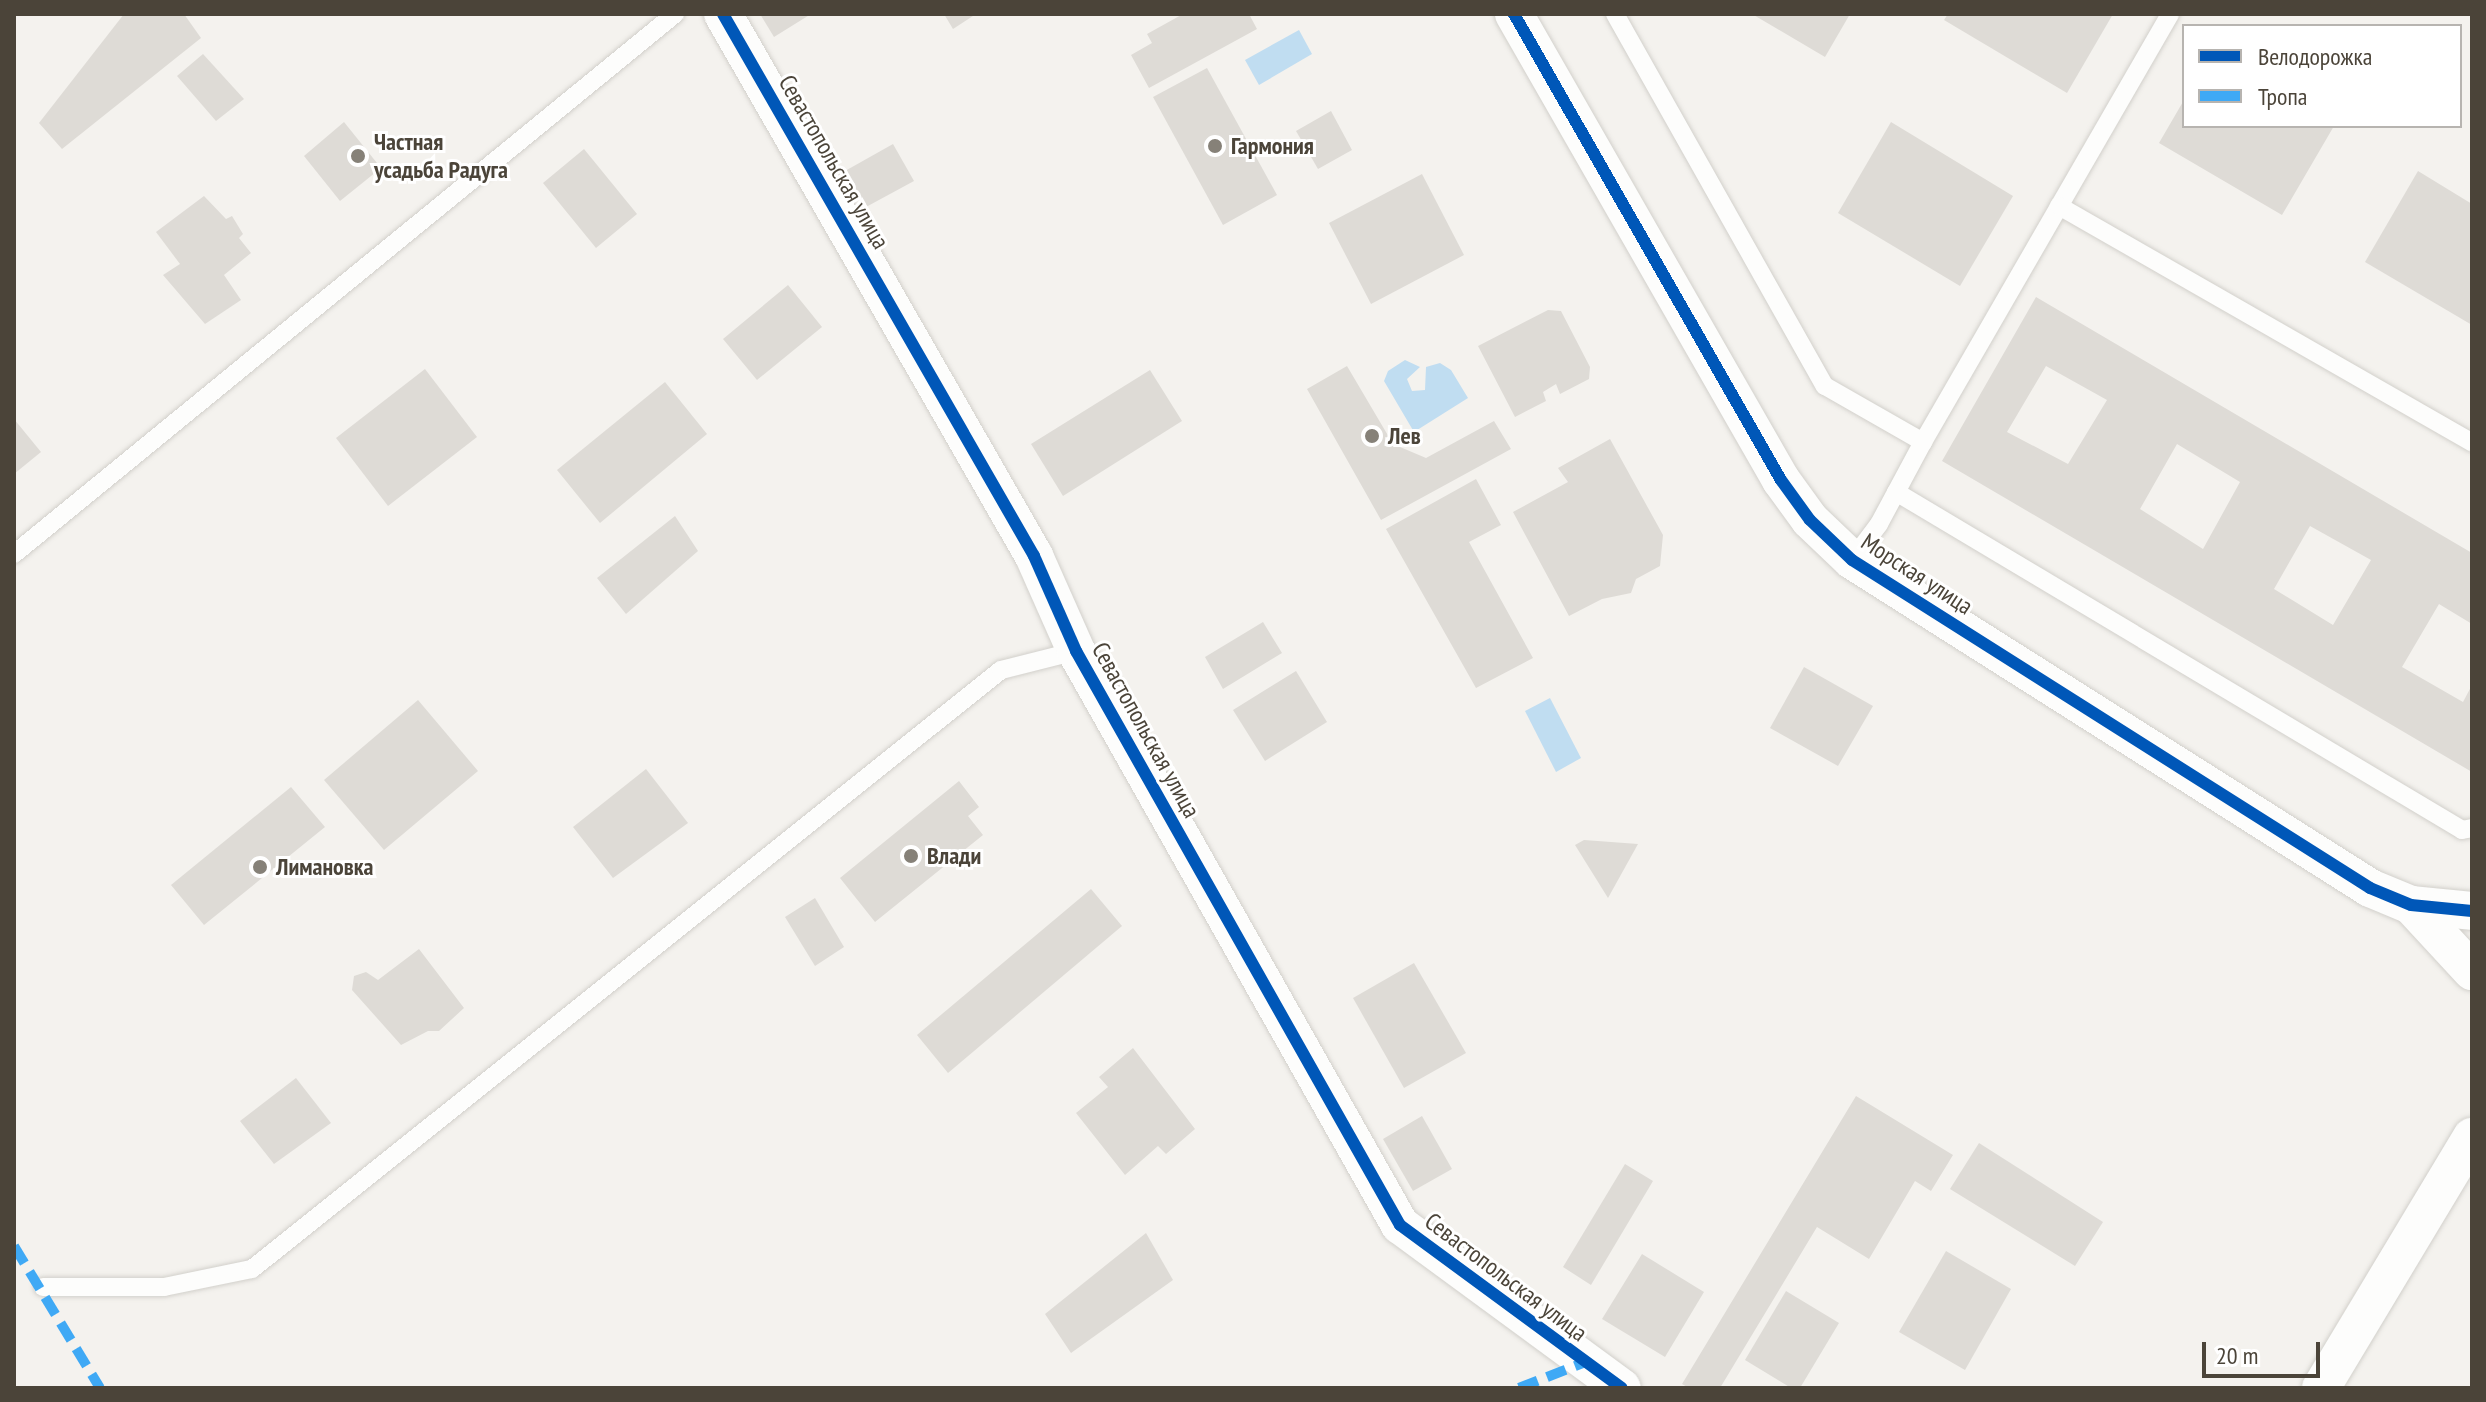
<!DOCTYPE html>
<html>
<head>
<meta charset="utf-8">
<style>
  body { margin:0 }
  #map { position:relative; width:2486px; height:1402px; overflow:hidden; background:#f4f2ee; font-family:"PT Sans Narrow",sans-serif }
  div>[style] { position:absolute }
  .water>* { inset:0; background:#c0ddf1 }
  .building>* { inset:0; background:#dedbd6 }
  .roads { filter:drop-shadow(0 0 2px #d2d0cb) drop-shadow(0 0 2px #d2d0cb) }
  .lane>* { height:18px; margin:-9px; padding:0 9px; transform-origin:9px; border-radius:9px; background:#fdfdfc }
  .street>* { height:38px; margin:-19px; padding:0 19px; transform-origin:19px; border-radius:19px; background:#fdfdfc }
  .quiet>* { height:10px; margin-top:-5px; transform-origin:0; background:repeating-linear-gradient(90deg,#3fa9f5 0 20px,transparent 0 30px) }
  .cycleway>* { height:12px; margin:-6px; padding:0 6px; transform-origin:6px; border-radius:6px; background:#0057b8 }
  .dots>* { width:22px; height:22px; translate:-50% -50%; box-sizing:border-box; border:4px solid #fff; border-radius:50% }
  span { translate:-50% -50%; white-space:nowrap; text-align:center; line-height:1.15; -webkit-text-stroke:6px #fff; paint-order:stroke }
  .poi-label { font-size:24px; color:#4b4439; font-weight:700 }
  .left { translate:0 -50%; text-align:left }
  .street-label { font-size:24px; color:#4b4439 }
  .frame { position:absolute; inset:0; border:16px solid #4b4439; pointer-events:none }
  .legend { position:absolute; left:2182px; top:24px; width:280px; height:104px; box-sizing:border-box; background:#fff; border:2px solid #b7b4b0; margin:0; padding:10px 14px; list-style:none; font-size:24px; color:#4b4439 }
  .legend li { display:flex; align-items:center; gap:16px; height:40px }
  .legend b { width:40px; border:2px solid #b7b4b0 }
  .scale { position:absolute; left:2202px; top:1342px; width:118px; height:36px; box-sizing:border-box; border:4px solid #4b4439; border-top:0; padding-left:10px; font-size:24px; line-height:28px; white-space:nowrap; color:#4b4439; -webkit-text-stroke:6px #fff; paint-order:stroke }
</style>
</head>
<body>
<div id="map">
  <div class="water">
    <div style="clip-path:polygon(1299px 30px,1312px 54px,1259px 85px,1245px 60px)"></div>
    <div style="clip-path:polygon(1405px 360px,1420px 367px,1407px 379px,1412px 391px,1425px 390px,1426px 367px,1440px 363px,1451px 370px,1468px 398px,1414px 432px,1384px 381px,1388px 371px)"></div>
    <div style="clip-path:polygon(1550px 698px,1581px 758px,1556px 772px,1525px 711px)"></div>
  </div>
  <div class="building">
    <div style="clip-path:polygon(124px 14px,184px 14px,201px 38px,62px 149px,39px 123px)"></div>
    <div style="clip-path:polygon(760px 14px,811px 14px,774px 37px)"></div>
    <div style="clip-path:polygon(944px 14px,976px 14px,953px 29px)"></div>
    <div style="clip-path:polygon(1183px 14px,1249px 14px,1257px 29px,1149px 88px,1131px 55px,1152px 43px,1147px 34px)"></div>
    <div style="clip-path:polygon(1752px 14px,1850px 14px,1825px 57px)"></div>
    <div style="clip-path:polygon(1948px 14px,2113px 14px,2067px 93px,1944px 20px)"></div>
    <div style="clip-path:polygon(203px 54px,244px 99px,216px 121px,177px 76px)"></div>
    <div style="clip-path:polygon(1207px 68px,1277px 195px,1223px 225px,1153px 97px)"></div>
    <div style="clip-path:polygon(2184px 100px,2184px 126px,2334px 126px,2282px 215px,2159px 143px)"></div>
    <div style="clip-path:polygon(1331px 111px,1352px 150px,1318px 169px,1296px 131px)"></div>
    <div style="clip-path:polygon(344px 122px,381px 168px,340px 201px,304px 156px)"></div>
    <div style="clip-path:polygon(1891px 122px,2013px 196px,1960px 286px,1838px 213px)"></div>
    <div style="clip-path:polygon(893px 144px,914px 181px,866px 207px,845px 171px)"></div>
    <div style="clip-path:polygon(584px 149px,637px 214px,596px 248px,543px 183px)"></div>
    <div style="clip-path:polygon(2418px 171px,2472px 204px,2472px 325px,2365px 262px)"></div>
    <div style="clip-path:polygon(1422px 174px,1464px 255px,1371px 304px,1329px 223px)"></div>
    <div style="clip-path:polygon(204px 196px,226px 219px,232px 216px,243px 234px,239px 238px,251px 253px,224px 275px,241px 300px,205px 324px,163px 275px,180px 264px,156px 232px)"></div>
    <div style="clip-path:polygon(788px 285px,822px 327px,757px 380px,723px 339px)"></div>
    <div style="clip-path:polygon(evenodd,2036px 297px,2472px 553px,2472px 624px,2439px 604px,2402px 667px,2463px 702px,2472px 685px,2472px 772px,1942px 461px,2036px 297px,2046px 366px,2107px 400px,2068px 464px,2007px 432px,2046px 366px,2036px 297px,2177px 444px,2240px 482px,2203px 549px,2140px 509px,2177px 444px,2036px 297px,2310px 526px,2371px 560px,2333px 625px,2274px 589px,2310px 526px)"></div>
    <div style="clip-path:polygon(1548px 310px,1561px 311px,1590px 367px,1589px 379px,1560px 394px,1556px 384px,1543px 392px,1546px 401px,1515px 417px,1478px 346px)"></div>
    <div style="clip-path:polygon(1347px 366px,1393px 444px,1426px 458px,1494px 421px,1511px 449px,1381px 520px,1307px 389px)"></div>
    <div style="clip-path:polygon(425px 369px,477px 437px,388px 506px,336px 438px)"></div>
    <div style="clip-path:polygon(1150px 370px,1182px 421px,1063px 496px,1031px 444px)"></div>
    <div style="clip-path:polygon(665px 382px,707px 434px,600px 523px,557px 470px)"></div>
    <div style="clip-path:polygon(14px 419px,41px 452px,14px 474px)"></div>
    <div style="clip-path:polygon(1610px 439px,1663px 535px,1660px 566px,1636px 579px,1631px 593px,1602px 599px,1569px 616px,1513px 512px,1568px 482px,1558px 468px)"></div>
    <div style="clip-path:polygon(1476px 479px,1501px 525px,1469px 542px,1533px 658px,1476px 688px,1386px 529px)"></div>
    <div style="clip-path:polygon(675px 516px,698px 551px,626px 614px,597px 578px)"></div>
    <div style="clip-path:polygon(1263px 622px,1282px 653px,1223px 689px,1205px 657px)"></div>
    <div style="clip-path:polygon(1804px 667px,1873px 706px,1838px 766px,1770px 728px)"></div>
    <div style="clip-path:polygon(1296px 671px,1327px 722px,1265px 761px,1233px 710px)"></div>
    <div style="clip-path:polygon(418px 700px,478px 771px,384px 850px,324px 780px)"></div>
    <div style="clip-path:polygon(646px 769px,688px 823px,613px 878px,573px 827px)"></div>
    <div style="clip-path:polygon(959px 781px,979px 807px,968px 816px,983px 835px,875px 922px,840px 878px)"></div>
    <div style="clip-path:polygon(291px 787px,325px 827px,204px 925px,171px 885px)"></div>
    <div style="clip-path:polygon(1584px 840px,1638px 844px,1608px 898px,1575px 845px)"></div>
    <div style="clip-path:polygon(1091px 889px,1122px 926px,948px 1073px,917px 1035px)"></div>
    <div style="clip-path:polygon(815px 898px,844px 947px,815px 966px,785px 917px)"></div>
    <div style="clip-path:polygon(419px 949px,464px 1008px,439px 1031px,428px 1031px,401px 1045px,352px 990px,354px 976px,366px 972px,378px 980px)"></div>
    <div style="clip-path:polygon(1414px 963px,1466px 1053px,1404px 1088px,1353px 998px)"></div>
    <div style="clip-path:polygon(1133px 1048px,1195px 1129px,1166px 1154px,1158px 1146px,1125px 1175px,1076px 1113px,1108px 1087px,1099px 1077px)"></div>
    <div style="clip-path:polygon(296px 1078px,331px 1123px,274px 1164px,240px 1121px)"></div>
    <div style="clip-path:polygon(1856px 1096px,1953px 1155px,1931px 1191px,1915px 1181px,1869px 1259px,1817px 1227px,1720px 1388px,1689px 1388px,1682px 1384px)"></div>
    <div style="clip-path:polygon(1422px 1116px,1452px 1169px,1413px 1191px,1383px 1139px)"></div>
    <div style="clip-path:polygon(1979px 1143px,2103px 1222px,2075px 1266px,1950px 1189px)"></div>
    <div style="clip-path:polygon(1625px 1164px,1653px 1181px,1591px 1285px,1563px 1267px)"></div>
    <div style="clip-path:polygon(1146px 1233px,1173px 1280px,1071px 1353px,1045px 1314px)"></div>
    <div style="clip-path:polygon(1946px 1251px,2011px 1289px,1965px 1370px,1899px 1332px)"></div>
    <div style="clip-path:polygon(1642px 1254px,1704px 1292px,1665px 1357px,1602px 1319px)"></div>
    <div style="clip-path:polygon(1786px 1291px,1839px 1323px,1800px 1388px,1791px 1388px,1745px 1360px)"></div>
  </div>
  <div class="roads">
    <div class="lane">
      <div style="left:1615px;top:14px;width:427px;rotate:60.6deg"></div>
      <div style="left:1825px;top:386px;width:113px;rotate:29.7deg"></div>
      <div style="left:1923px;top:442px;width:494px;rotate:-60deg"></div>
      <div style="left:2059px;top:206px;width:476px;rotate:29.8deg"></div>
      <div style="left:1896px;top:492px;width:659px;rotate:30.84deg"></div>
      <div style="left:2462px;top:830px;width:10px;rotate:-11deg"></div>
      <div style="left:14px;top:554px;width:854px;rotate:-39.25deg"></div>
      <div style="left:1852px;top:560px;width:45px;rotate:-53.1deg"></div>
      <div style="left:1879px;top:524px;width:93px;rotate:-61.8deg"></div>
      <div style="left:43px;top:1287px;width:121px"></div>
      <div style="left:164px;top:1287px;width:90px;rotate:-11.6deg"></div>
      <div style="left:252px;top:1269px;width:959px;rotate:-38.65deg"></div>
      <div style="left:1001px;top:670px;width:77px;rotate:-14.2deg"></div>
    </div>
    <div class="street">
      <div style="left:723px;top:14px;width:625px;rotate:60.15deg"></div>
      <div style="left:1034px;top:556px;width:104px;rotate:66.1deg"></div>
      <div style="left:1076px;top:651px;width:659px;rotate:60.56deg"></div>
      <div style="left:1400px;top:1225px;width:275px;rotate:36.3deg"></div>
      <div style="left:1514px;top:14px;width:537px;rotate:60.19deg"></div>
      <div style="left:1781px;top:480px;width:49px;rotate:54.1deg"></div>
      <div style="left:1810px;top:520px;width:58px;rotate:43.6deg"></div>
      <div style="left:1852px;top:560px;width:613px;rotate:32.34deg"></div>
      <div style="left:2370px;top:888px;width:44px;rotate:22.5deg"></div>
      <div style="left:2411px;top:905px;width:61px;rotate:5.6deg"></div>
      <div style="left:2411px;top:905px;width:90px;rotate:47.3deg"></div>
      <div style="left:2321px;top:1388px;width:293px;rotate:-59deg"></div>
    </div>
  </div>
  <div class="quiet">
    <div style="left:14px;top:1246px;width:166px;rotate:58.8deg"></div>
    <div style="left:1519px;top:1388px;width:69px;rotate:-21.3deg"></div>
  </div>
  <div class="cycleway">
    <div style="left:723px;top:14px;width:625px;rotate:60.15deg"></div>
    <div style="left:1034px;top:556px;width:104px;rotate:66.1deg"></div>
    <div style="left:1076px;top:651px;width:659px;rotate:60.56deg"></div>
    <div style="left:1400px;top:1225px;width:275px;rotate:36.3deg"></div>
    <div style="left:1514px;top:14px;width:537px;rotate:60.19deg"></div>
    <div style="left:1781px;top:480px;width:49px;rotate:54.1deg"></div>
    <div style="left:1810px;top:520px;width:58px;rotate:43.6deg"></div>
    <div style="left:1852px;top:560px;width:613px;rotate:32.34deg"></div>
    <div style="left:2370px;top:888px;width:44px;rotate:22.5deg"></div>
    <div style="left:2411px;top:905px;width:61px;rotate:5.6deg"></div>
  </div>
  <div class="dots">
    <div style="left:1215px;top:146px;background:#868178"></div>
    <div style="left:358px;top:156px;background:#868178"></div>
    <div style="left:1372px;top:436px;background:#868178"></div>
    <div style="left:911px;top:856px;background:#868178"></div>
    <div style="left:260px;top:867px;background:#868178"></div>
  </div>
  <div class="poi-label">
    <span class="left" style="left:374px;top:156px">Частная<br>усадьба Радуга</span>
    <span class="left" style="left:1231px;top:146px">Гармония</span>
    <span class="left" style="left:1388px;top:436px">Лев</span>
    <span class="left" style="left:927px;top:856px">Влади</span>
    <span class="left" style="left:276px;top:867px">Лимановка</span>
  </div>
  <div class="street-label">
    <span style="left:834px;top:162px;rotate:60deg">Севастопольская улица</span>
    <span style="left:1917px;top:574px;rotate:33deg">Морская улица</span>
    <span style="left:1146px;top:730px;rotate:61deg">Севастопольская улица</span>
    <span style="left:1506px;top:1277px;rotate:37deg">Севастопольская улица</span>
  </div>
  <div class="frame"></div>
  <ul class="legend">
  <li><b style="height:10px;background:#0057b8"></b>Велодорожка</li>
  <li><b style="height:10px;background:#3fa9f5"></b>Тропа</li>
  </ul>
  <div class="scale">20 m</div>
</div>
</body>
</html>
